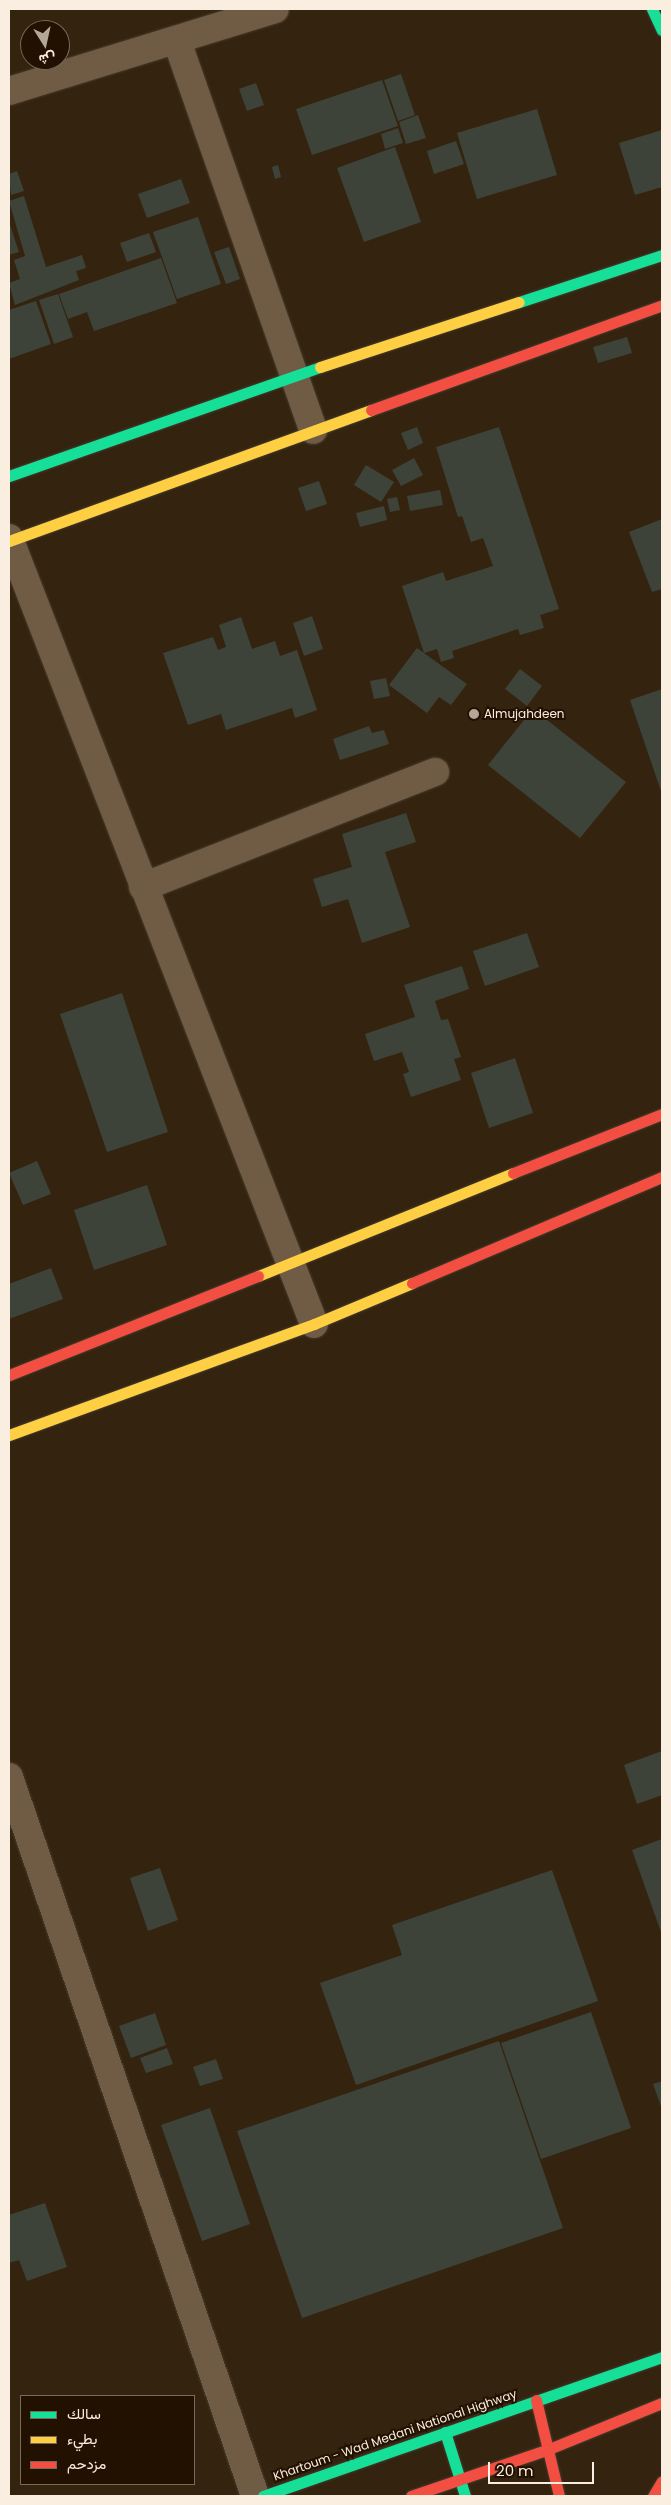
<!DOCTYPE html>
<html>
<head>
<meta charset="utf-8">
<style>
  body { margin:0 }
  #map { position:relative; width:671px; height:2505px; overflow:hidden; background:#34240f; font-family:Poppins,Vazirmatn,sans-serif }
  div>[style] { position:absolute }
  .building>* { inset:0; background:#3e4339 }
  .roads { filter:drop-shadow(0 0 1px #463c2f) drop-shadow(0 0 1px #463c2f) }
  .street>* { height:28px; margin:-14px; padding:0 14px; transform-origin:14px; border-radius:14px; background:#705c45 }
  .fast>* { height:11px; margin:-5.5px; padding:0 5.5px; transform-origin:5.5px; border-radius:5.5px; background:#16e098 }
  .slow>* { height:11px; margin:-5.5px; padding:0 5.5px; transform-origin:5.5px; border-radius:5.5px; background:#ffcf43 }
  .jam>* { height:11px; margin:-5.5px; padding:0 5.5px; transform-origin:5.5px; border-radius:5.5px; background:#f24e42 }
  .dots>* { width:14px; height:14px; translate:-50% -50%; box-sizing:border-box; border:2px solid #210; border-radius:50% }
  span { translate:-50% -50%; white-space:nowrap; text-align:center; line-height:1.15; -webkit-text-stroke:4px #210; paint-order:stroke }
  .poi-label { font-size:12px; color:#faeee1 }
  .left { translate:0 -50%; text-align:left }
  .street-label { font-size:12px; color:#faeee1 }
  .frame { position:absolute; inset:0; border:10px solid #faeee1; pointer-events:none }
  .legend { position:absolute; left:20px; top:2395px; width:175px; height:90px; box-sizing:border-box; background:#210; border:1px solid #78695a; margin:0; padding:6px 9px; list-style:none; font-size:15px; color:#faeee1 }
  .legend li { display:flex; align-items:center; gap:10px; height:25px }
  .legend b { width:25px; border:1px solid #78695a }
  .north { position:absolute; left:20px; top:20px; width:50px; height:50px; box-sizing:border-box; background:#210; border:1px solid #78695a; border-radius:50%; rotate:170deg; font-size:14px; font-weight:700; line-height:20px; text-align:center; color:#faeee1 }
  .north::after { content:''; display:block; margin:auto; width:18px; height:22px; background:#b5a798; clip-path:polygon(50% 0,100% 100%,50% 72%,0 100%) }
  .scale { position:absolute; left:488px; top:2462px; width:106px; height:22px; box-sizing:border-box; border:2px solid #faeee1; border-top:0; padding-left:6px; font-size:15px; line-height:18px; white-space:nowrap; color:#faeee1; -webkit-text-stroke:4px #210; paint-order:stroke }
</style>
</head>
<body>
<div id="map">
  <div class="building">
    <div style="clip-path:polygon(401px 74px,415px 115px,398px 121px,384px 80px)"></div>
    <div style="clip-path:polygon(382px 80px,398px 126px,312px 155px,296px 109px)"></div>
    <div style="clip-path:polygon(256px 83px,264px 105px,247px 111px,239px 89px)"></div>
    <div style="clip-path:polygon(537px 109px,557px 175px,477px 199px,457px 133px)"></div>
    <div style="clip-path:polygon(418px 115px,426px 138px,406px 144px,399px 122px)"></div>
    <div style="clip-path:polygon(398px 128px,403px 143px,385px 149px,381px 134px)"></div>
    <div style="clip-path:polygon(662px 130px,662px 187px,635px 195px,619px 143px)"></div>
    <div style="clip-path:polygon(456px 141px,464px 164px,434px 174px,427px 151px)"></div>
    <div style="clip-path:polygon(395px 147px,421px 222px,364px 242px,337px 168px)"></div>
    <div style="clip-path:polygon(278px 165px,281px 177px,275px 179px,272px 167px)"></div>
    <div style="clip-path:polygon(17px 171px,24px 191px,11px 195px,9px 174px)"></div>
    <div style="clip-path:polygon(181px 179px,190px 203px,147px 218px,138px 194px)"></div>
    <div style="clip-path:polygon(24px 196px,46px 267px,82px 255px,86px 268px,76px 271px,79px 280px,15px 305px,9px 283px,20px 279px,14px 260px,25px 256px,9px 201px)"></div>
    <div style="clip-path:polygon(198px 217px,221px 284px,177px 299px,153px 232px)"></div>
    <div style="clip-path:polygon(9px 222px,19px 252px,9px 255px)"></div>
    <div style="clip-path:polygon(149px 233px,156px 252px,127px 262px,120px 243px)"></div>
    <div style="clip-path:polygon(229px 247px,240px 279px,226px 284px,214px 252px)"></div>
    <div style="clip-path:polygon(161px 258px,177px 303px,94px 331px,87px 312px,68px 319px,59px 294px)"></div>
    <div style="clip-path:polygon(58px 294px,73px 337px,54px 344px,39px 300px)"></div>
    <div style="clip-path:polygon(36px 301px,51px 344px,9px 359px,9px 310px)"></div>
    <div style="clip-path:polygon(627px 337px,632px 353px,598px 363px,593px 347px)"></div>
    <div style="clip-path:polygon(417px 427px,423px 443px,408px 450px,401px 433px)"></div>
    <div style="clip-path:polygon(499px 427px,559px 609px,540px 615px,544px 628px,520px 635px,518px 629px,452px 651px,454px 658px,441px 662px,437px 649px,424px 653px,402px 586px,443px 572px,446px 581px,493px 566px,483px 538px,471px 542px,462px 516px,458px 517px,436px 447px)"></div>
    <div style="clip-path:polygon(414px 458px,423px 475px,401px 486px,392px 470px)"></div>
    <div style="clip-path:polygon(366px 465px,394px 482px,381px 502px,354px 485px)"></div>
    <div style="clip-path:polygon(319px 481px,327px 504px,306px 511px,298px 488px)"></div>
    <div style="clip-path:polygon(440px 490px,443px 505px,410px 511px,407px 496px)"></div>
    <div style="clip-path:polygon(397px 497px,400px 510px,390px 512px,387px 499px)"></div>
    <div style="clip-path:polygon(384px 506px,387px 520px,360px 527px,356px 513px)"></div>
    <div style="clip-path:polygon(662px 519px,662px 589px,652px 592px,629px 532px)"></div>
    <div style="clip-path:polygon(312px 616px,323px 649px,304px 656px,293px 623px)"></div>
    <div style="clip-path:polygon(241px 617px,252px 649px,275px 641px,280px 656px,297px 650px,317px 710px,295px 718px,292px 708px,226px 730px,221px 714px,188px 725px,163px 653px,213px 637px,218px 650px,226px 647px,219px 625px)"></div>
    <div style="clip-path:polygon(417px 648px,467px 684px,451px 705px,439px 697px,427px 713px,389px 685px)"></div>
    <div style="clip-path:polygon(520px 669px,542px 686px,527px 706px,505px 689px)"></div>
    <div style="clip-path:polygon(386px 678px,390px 696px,374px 699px,370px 681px)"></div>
    <div style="clip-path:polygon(662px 689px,662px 794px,630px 700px)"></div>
    <div style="clip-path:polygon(533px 709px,626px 782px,580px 838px,488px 765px)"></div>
    <div style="clip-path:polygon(369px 726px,372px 733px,384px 730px,389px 744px,340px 760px,333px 739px)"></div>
    <div style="clip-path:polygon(406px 813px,416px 842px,385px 852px,410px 927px,362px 943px,348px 899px,322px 907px,313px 879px,352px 867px,342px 834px)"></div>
    <div style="clip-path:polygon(527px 933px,539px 967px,485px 986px,473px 951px)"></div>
    <div style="clip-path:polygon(462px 966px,469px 989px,435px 1001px,441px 1020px,448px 1019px,461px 1057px,454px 1059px,461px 1080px,411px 1097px,403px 1074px,409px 1072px,402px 1052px,374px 1061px,365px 1034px,415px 1017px,404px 985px)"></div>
    <div style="clip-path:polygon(122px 993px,168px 1132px,107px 1152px,60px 1014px)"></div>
    <div style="clip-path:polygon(515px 1058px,533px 1113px,489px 1128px,471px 1073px)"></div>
    <div style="clip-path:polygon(37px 1161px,51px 1194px,23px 1205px,9px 1173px)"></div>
    <div style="clip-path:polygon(147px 1185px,167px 1245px,94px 1270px,74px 1210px)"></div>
    <div style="clip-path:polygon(51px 1268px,63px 1299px,9px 1319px,9px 1284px)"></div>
    <div style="clip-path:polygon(662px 1751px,662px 1795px,637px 1804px,624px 1765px)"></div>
    <div style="clip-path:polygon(662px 1839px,662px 1935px,632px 1850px)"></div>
    <div style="clip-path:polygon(160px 1868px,178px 1920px,148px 1931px,130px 1878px)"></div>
    <div style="clip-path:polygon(552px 1870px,598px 2001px,356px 2085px,320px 1983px,402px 1955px,392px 1925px)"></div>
    <div style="clip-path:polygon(591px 2012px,631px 2128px,541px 2159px,501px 2043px)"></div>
    <div style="clip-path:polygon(155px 2013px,166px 2045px,131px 2058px,119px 2026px)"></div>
    <div style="clip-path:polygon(499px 2041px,563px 2228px,302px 2318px,237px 2131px)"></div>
    <div style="clip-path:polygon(167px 2048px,173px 2064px,146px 2073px,140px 2058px)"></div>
    <div style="clip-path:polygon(216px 2059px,223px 2079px,200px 2086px,193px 2067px)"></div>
    <div style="clip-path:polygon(662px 2081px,662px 2109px,653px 2084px)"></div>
    <div style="clip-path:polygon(210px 2108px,250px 2224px,202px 2241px,161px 2125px)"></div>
    <div style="clip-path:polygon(45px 2203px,67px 2267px,27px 2281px,19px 2260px,9px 2263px,9px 2215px)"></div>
  </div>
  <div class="roads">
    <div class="street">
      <div style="left:177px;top:41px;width:412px;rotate:70.7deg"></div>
      <div style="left:9px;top:91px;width:278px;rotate:-17.1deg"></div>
      <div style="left:9px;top:538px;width:843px;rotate:68.79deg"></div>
      <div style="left:143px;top:887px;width:314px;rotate:-21.5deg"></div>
      <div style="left:9px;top:1777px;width:760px;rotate:71.11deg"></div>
    </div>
    <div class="fast">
      <div style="left:652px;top:9px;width:23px;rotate:65deg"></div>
      <div style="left:519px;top:302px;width:151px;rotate:-18.2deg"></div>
      <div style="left:9px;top:476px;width:330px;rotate:-19.3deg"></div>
      <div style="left:445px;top:2432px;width:67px;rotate:72.6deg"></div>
      <div style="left:263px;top:2496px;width:423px;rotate:-19.2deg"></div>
    </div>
    <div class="slow">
      <div style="left:320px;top:367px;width:209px;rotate:-18.1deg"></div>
      <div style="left:9px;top:541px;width:385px;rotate:-19.9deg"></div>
      <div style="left:258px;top:1276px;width:275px;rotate:-22deg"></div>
      <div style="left:9px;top:1435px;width:325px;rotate:-20deg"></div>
      <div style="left:314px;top:1324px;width:106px;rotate:-22.7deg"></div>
    </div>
    <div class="jam">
      <div style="left:371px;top:410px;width:309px;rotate:-19.8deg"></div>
      <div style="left:513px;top:1173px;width:160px;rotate:-21.6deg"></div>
      <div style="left:412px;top:1283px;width:272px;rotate:-23deg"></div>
      <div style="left:9px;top:1375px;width:268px;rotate:-21.7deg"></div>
      <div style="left:536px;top:2400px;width:99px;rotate:76.5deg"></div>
      <div style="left:411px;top:2496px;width:146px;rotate:-18.8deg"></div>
      <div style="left:549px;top:2449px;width:122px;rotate:-22.2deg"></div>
      <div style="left:653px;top:2496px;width:17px;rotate:-59deg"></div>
    </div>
  </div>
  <div class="dots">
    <div style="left:474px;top:714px;background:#b5a798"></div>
  </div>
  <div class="poi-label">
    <span class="left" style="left:484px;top:714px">Almujahdeen</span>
  </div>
  <div class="street-label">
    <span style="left:395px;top:2435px;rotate:-19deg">Khartoum - Wad Medani National Highway</span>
  </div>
  <div class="frame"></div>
  <ul class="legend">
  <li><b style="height:6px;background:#16e098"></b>سالك</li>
  <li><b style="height:6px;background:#ffcf43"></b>بطيء</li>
  <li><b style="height:6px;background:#f24e42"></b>مزدحم</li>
  </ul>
  <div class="north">ش</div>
  <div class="scale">20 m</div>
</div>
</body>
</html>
